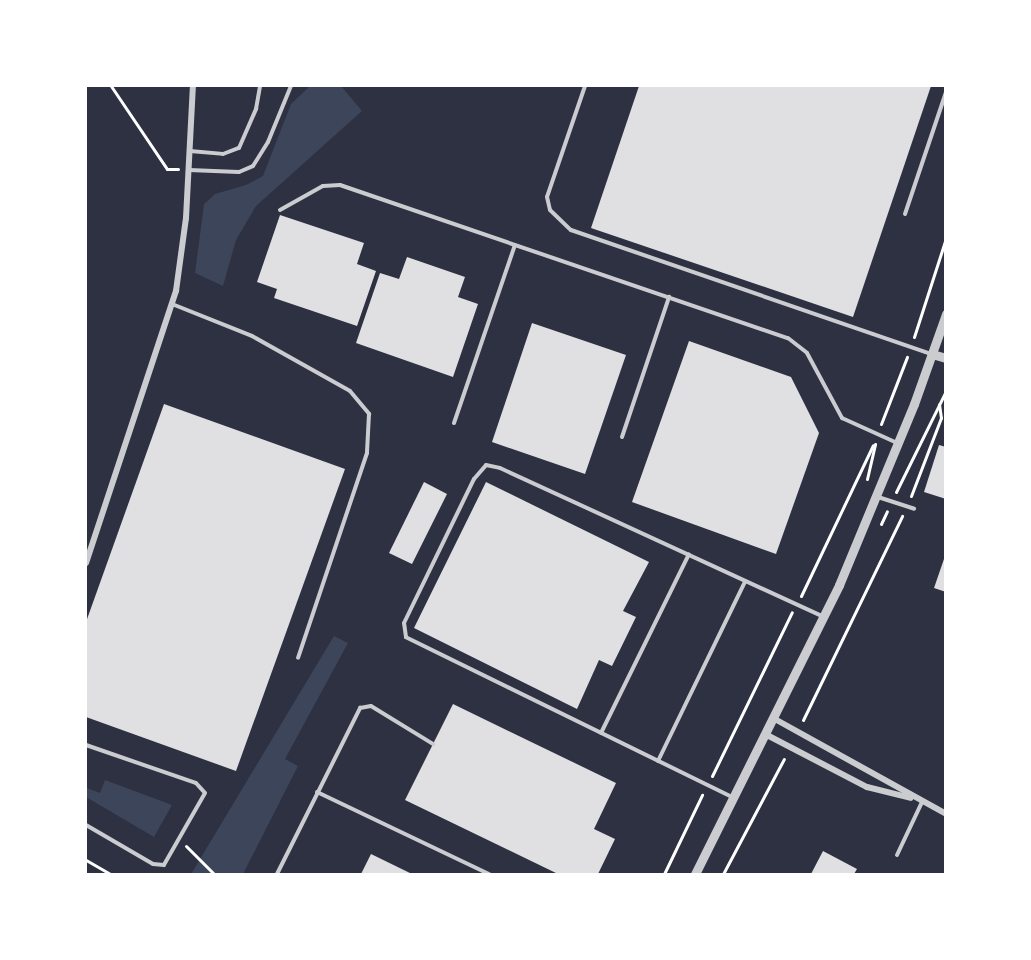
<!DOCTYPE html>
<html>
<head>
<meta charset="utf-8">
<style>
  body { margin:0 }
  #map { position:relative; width:1031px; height:960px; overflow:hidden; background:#2d3142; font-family:"Roboto Condensed",sans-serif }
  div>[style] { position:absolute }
  .green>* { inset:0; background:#3c4559 }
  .building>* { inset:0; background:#e0e0e3 }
  .path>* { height:3px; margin:-1.5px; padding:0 1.5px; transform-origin:1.5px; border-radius:1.5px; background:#fff }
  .service>* { height:4px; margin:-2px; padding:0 2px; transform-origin:2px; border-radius:2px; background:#caccd0 }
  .minor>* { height:6px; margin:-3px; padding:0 3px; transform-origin:3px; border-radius:3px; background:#caccd0 }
  .tertiary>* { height:9px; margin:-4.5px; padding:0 4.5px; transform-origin:4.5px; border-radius:4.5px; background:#caccd0 }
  span { translate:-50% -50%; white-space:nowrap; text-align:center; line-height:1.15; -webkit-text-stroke:4.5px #fff; paint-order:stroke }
  .frame { position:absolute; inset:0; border:87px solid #fff; pointer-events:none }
</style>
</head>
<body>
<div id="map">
  <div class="green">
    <div style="clip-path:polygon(310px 86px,341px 86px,362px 111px,256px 206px,236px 240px,223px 286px,195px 273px,204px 204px,215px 194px,246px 185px,263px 176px,291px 104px)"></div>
    <div style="clip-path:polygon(334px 636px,348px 643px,285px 759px,298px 766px,243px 874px,191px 874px)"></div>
    <div style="clip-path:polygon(105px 780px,172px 805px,154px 837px,86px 797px,87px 788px,100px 793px)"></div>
  </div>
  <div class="building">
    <div style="clip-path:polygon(639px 86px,931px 86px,853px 317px,591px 228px)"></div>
    <div style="clip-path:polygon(280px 215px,364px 243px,357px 264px,376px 271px,357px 326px,274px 298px,277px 289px,257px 282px)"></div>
    <div style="clip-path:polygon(407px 257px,465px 277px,458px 297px,478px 304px,453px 377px,356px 343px,380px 273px,399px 279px)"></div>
    <div style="clip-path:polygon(532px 323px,626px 355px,585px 474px,492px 442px)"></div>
    <div style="clip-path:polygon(689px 341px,791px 377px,819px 433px,776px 554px,632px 502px)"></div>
    <div style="clip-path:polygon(164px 404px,345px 469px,236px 771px,86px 717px,86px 622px)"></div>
    <div style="clip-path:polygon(939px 445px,946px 447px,946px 499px,924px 492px)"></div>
    <div style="clip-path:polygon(424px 482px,447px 494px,412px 564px,389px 553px)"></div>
    <div style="clip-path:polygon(486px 482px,649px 562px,623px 611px,636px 617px,612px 666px,599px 660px,577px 709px,414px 628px)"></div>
    <div style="clip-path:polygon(945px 556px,946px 556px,946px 592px,934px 588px)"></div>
    <div style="clip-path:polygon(453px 704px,616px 783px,594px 829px,615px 839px,598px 874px,558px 874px,405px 800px)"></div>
    <div style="clip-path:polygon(823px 851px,857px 869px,854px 874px,811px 874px)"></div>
    <div style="clip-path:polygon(371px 854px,412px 874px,361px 874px)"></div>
  </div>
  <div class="path">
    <div style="left:111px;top:86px;width:100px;rotate:56deg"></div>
    <div style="left:167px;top:169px;width:11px"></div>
    <div style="left:914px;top:337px;width:104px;rotate:-72.1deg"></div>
    <div style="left:881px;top:424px;width:72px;rotate:-68.8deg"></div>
    <div style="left:867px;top:479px;width:36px;rotate:-77deg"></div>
    <div style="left:896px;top:492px;width:113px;rotate:-63.7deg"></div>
    <div style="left:911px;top:496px;width:84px;rotate:-69deg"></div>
    <div style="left:941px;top:418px;width:14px;rotate:-98deg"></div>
    <div style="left:881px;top:524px;width:14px;rotate:-65deg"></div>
    <div style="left:801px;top:596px;width:167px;rotate:-64.5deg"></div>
    <div style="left:803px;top:720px;width:227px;rotate:-64.1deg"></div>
    <div style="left:712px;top:776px;width:182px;rotate:-64deg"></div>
    <div style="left:186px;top:846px;width:40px;rotate:45deg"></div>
    <div style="left:86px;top:860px;width:28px;rotate:30deg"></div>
    <div style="left:664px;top:874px;width:88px;rotate:-64.3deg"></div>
    <div style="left:723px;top:874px;width:130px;rotate:-62.1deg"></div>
  </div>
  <div class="service">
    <div style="left:585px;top:86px;width:117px;rotate:108.9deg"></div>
    <div style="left:547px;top:197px;width:13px;rotate:77deg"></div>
    <div style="left:550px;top:210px;width:29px;rotate:44deg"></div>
    <div style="left:571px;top:230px;width:382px;rotate:19deg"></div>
    <div style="left:190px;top:151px;width:33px;rotate:5deg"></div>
    <div style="left:223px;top:154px;width:17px;rotate:-21deg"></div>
    <div style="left:239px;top:148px;width:43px;rotate:-66.4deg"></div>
    <div style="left:256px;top:109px;width:23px;rotate:-80deg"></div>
    <div style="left:189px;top:170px;width:50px;rotate:2.3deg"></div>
    <div style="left:239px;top:172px;width:15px;rotate:-23deg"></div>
    <div style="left:253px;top:166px;width:28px;rotate:-58deg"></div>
    <div style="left:268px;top:142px;width:61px;rotate:-67.7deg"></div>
    <div style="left:280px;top:210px;width:49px;rotate:-29.2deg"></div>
    <div style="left:323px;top:186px;width:17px;rotate:-3deg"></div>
    <div style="left:340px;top:185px;width:473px;rotate:18.9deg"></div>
    <div style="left:788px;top:338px;width:24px;rotate:38deg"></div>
    <div style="left:807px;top:353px;width:74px;rotate:61.7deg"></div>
    <div style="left:842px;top:418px;width:60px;rotate:24.4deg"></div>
    <div style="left:905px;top:214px;width:129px;rotate:-71.4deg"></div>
    <div style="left:172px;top:304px;width:86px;rotate:21.8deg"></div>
    <div style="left:252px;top:336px;width:112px;rotate:29.3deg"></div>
    <div style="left:350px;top:391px;width:30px;rotate:50deg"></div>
    <div style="left:369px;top:414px;width:39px;rotate:93deg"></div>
    <div style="left:367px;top:453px;width:216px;rotate:108.6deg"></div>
    <div style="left:454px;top:423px;width:188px;rotate:-71.1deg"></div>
    <div style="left:622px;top:437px;width:148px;rotate:-71.4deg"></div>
    <div style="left:878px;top:497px;width:38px;rotate:18deg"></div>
    <div style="left:601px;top:733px;width:199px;rotate:-63.8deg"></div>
    <div style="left:86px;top:745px;width:116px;rotate:19.1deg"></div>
    <div style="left:196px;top:783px;width:13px;rotate:48deg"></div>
    <div style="left:205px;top:793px;width:83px;rotate:119.7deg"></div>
    <div style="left:164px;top:865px;width:11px;rotate:-175deg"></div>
    <div style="left:153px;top:864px;width:78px;rotate:-149.8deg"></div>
    <div style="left:658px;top:761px;width:199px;rotate:-64.1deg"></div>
    <div style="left:317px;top:792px;width:191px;rotate:25.5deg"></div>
    <div style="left:732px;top:797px;width:363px;rotate:-153.9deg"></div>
    <div style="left:406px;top:637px;width:14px;rotate:-98deg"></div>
    <div style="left:404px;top:623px;width:160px;rotate:-64.1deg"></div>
    <div style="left:474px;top:479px;width:18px;rotate:-49deg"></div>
    <div style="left:486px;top:465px;width:14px;rotate:12deg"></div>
    <div style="left:500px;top:468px;width:354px;rotate:24.7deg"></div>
    <div style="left:897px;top:855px;width:59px;rotate:-64.7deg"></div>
    <div style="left:277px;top:874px;width:186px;rotate:-63.4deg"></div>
    <div style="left:360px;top:708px;width:11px;rotate:-10deg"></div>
    <div style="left:371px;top:706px;width:73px;rotate:31.5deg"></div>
  </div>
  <div class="minor">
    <div style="left:86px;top:563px;width:287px;rotate:-71.7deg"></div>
    <div style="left:176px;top:291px;width:74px;rotate:-82.2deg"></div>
    <div style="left:186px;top:218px;width:132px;rotate:-87deg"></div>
    <div style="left:773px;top:718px;width:198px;rotate:29deg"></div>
    <div style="left:765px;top:734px;width:115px;rotate:27.5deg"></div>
    <div style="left:867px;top:787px;width:45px;rotate:14deg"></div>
  </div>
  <div class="tertiary">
    <div style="left:932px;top:354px;width:15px;rotate:16deg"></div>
    <div style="left:695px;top:874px;width:323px;rotate:-63.5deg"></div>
    <div style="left:839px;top:585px;width:196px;rotate:-67.5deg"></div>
    <div style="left:914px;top:404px;width:96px;rotate:-70.4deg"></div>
  </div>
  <div class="frame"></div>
</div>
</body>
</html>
